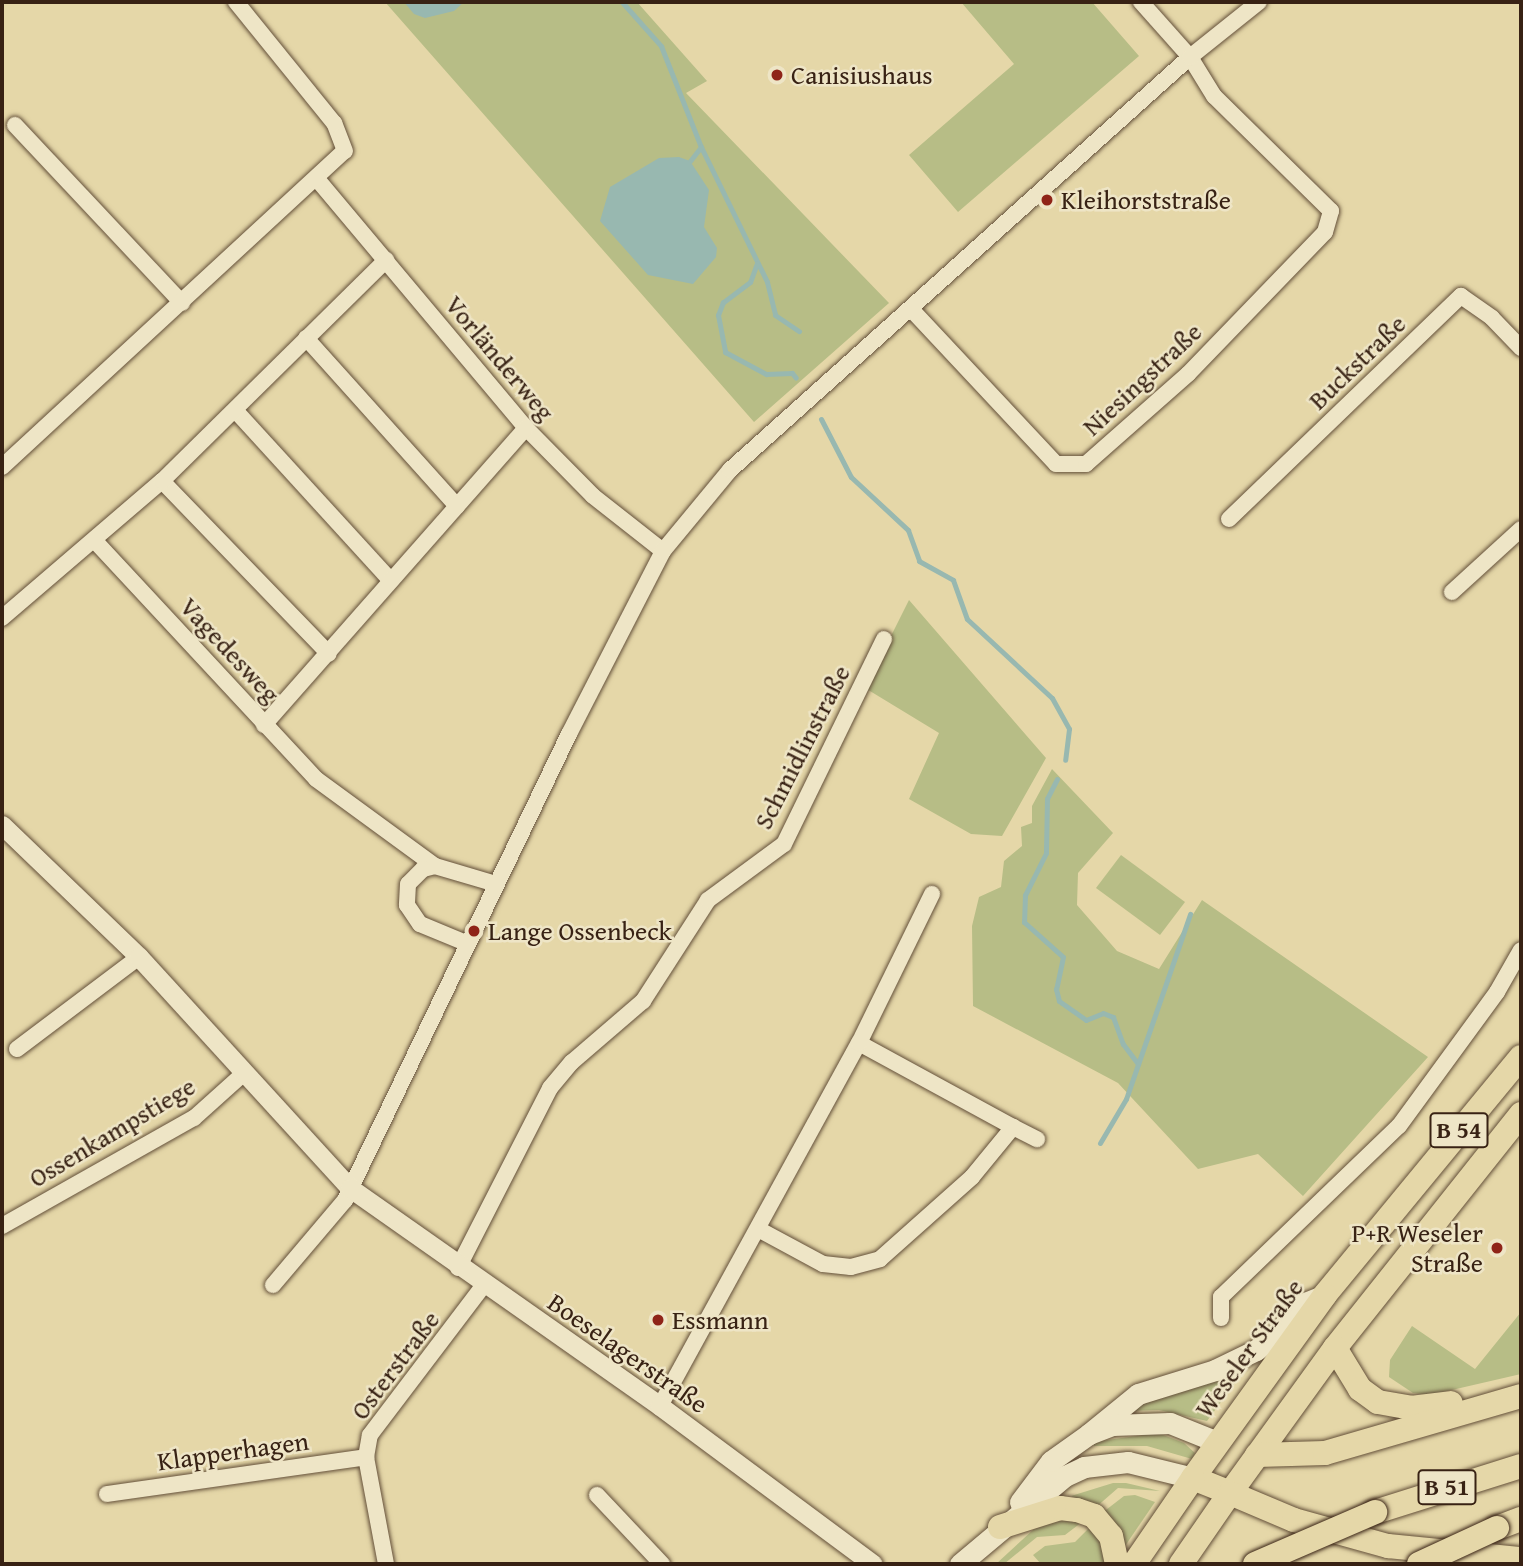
<!DOCTYPE html>
<html>
<head>
<meta charset="utf-8">
<style>
  body { margin:0 }
  #map { position:relative; width:1523px; height:1566px; overflow:hidden; background:#e5d7a8; font-family:"Gentium Book Plus",serif }
  div>[style] { position:absolute }
  .green>* { inset:0; background:#b7bd86 }
  .water>* { inset:0; background:#98b8b0 }
  .stream>* { height:5px; margin:-2.5px; padding:0 2.5px; transform-origin:2.5px; border-radius:2.5px; background:#98b8b0 }
  .roads { filter:drop-shadow(0 0 2px #634f39) drop-shadow(0 0 2px #634f39) }
  .minor>* { height:16px; margin:-8px; padding:0 8px; transform-origin:8px; border-radius:8px; background:#eee5c6 }
  .tertiary>* { height:19px; margin:-9.5px; padding:0 9.5px; transform-origin:9.5px; border-radius:9.5px; background:#eee5c6 }
  .secondary>* { height:21px; margin:-10.5px; padding:0 10.5px; transform-origin:10.5px; border-radius:10.5px; background:#eee5c6 }
  .primary>* { height:24px; margin:-12px; padding:0 12px; transform-origin:12px; border-radius:12px; background:#e5d7a8 }
  .trunk>* { height:24px; margin:-12px; padding:0 12px; transform-origin:12px; border-radius:12px; background:#e5d7a8 }
  .bridges { filter:drop-shadow(0 0 2px #382214) drop-shadow(0 0 2px #382214) }
  .trunk-bridge>* { height:24px; margin:-12px; padding:0 12px; transform-origin:12px; border-radius:12px; background:#e5d7a8 }
  .dots>* { width:19px; height:19px; translate:-50% -50%; box-sizing:border-box; border:4px solid #eee5c6; border-radius:50% }
  span { translate:-50% -50%; white-space:nowrap; text-align:center; line-height:1.15; -webkit-text-stroke:5px #eee5c6; paint-order:stroke }
  .shield-label span { padding:2px 5px; background:#eee5c6; border:2px solid; border-radius:5px; -webkit-text-stroke-width:0 }
  .shield-label { font-size:24px; color:#382214; font-weight:700 }
  .poi-label { font-size:26px; color:#382214 }
  .left { translate:0 -50%; text-align:left }
  .right { translate:-100% -50%; text-align:right }
  .street-label { font-size:26px; color:#382214 }
  .frame { position:absolute; inset:0; border:4px solid #382214; pointer-events:none }
</style>
</head>
<body>
<div id="map">
  <div class="green">
    <div style="clip-path:polygon(385px 2px,637px 2px,707px 81px,686px 93px,889px 303px,754px 422px)"></div>
    <div style="clip-path:polygon(961px 2px,1092px 2px,1139px 56px,958px 212px,909px 155px,1014px 64px)"></div>
    <div style="clip-path:polygon(909px 600px,1046px 758px,1002px 836px,971px 834px,909px 799px,939px 733px,865px 688px)"></div>
    <div style="clip-path:polygon(1052px 769px,1113px 833px,1078px 873px,1077px 905px,1117px 951px,1159px 969px,1202px 900px,1428px 1057px,1303px 1196px,1258px 1154px,1198px 1169px,1118px 1083px,973px 1006px,972px 926px,979px 897px,1001px 887px,1004px 861px,1022px 846px,1021px 827px,1032px 823px,1032px 806px)"></div>
    <div style="clip-path:polygon(1121px 855px,1185px 902px,1160px 935px,1096px 888px)"></div>
    <div style="clip-path:polygon(1521px 1312px,1521px 1374px,1430px 1395px,1413px 1393px,1389px 1377px,1390px 1360px,1412px 1326px,1475px 1369px)"></div>
    <div style="clip-path:polygon(1249px 1364px,1207px 1421px,1159px 1410px,1126px 1411px)"></div>
    <div style="clip-path:polygon(1158px 1433px,1184px 1443px,1195px 1453px,1192px 1459px,1147px 1446px,1094px 1446px,1093px 1442px)"></div>
    <div style="clip-path:polygon(1113px 1483px,1126px 1483px,1160px 1491px,1118px 1488px,1095px 1508px,1071px 1496px)"></div>
    <div style="clip-path:polygon(1135px 1495px,1155px 1502px,1125px 1546px,1102px 1513px,1124px 1496px)"></div>
    <div style="clip-path:polygon(1057px 1519px,1082px 1522px,1065px 1535px,1037px 1537px,1004px 1564px,996px 1564px,1034px 1529px)"></div>
    <div style="clip-path:polygon(1090px 1527px,1099px 1537px,1107px 1564px,1041px 1564px,1033px 1555px,1045px 1546px,1075px 1542px)"></div>
  </div>
  <div class="water">
    <div style="clip-path:polygon(404px 2px,464px 2px,454px 11px,425px 18px,414px 14px)"></div>
    <div style="clip-path:polygon(679px 157px,690px 161px,709px 190px,704px 227px,717px 248px,716px 257px,693px 284px,648px 275px,600px 221px,610px 187px,659px 158px)"></div>
  </div>
  <div class="stream">
    <div style="left:622px;top:2px;width:59px;rotate:48.4deg"></div>
    <div style="left:661px;top:46px;width:109px;rotate:68.4deg"></div>
    <div style="left:701px;top:147px;width:150px;rotate:63.9deg"></div>
    <div style="left:767px;top:282px;width:34px;rotate:76deg"></div>
    <div style="left:775px;top:315px;width:29px;rotate:34deg"></div>
    <div style="left:690px;top:161px;width:18px;rotate:-52deg"></div>
    <div style="left:757px;top:263px;width:20px;rotate:110deg"></div>
    <div style="left:750px;top:282px;width:34px;rotate:143deg"></div>
    <div style="left:723px;top:302px;width:14px;rotate:111deg"></div>
    <div style="left:718px;top:315px;width:38px;rotate:79deg"></div>
    <div style="left:725px;top:352px;width:47px;rotate:28.2deg"></div>
    <div style="left:766px;top:374px;width:26px;rotate:-2deg"></div>
    <div style="left:792px;top:373px;width:6px;rotate:51deg"></div>
    <div style="left:821px;top:419px;width:65px;rotate:62.7deg"></div>
    <div style="left:851px;top:477px;width:78px;rotate:42.9deg"></div>
    <div style="left:908px;top:530px;width:33px;rotate:70deg"></div>
    <div style="left:919px;top:561px;width:39px;rotate:29deg"></div>
    <div style="left:953px;top:580px;width:41px;rotate:70.3deg"></div>
    <div style="left:967px;top:619px;width:116px;rotate:42.9deg"></div>
    <div style="left:1052px;top:698px;width:35px;rotate:61deg"></div>
    <div style="left:1069px;top:729px;width:31px;rotate:97deg"></div>
    <div style="left:1057px;top:779px;width:22px;rotate:117deg"></div>
    <div style="left:1047px;top:799px;width:54px;rotate:91.1deg"></div>
    <div style="left:1046px;top:853px;width:47px;rotate:116.6deg"></div>
    <div style="left:1025px;top:895px;width:27px;rotate:92deg"></div>
    <div style="left:1024px;top:922px;width:52px;rotate:41.9deg"></div>
    <div style="left:1063px;top:957px;width:33px;rotate:102deg"></div>
    <div style="left:1056px;top:989px;width:12px;rotate:76deg"></div>
    <div style="left:1059px;top:1001px;width:33px;rotate:35deg"></div>
    <div style="left:1086px;top:1020px;width:18px;rotate:-22deg"></div>
    <div style="left:1103px;top:1013px;width:11px;rotate:22deg"></div>
    <div style="left:1113px;top:1017px;width:29px;rotate:70deg"></div>
    <div style="left:1123px;top:1044px;width:25px;rotate:53deg"></div>
    <div style="left:1100px;top:1143px;width:51px;rotate:-59.4deg"></div>
    <div style="left:1126px;top:1099px;width:196px;rotate:-70.9deg"></div>
  </div>
  <div class="roads">
    <div class="minor">
      <div style="left:15px;top:125px;width:244px;rotate:46.8deg"></div>
      <div style="left:317px;top:179px;width:325px;rotate:50deg"></div>
      <div style="left:526px;top:428px;width:95px;rotate:45.4deg"></div>
      <div style="left:593px;top:496px;width:89px;rotate:38.2deg"></div>
      <div style="left:911px;top:309px;width:212px;rotate:46.9deg"></div>
      <div style="left:1056px;top:464px;width:30px"></div>
      <div style="left:1086px;top:464px;width:136px;rotate:-41.4deg"></div>
      <div style="left:1188px;top:374px;width:197px;rotate:-46deg"></div>
      <div style="left:1325px;top:232px;width:22px;rotate:-74deg"></div>
      <div style="left:1331px;top:211px;width:164px;rotate:-135.5deg"></div>
      <div style="left:1214px;top:96px;width:46px;rotate:-121.6deg"></div>
      <div style="left:1190px;top:57px;width:74px;rotate:-131.7deg"></div>
      <div style="left:306px;top:338px;width:226px;rotate:48.1deg"></div>
      <div style="left:235px;top:410px;width:231px;rotate:47.6deg"></div>
      <div style="left:2px;top:467px;width:466px;rotate:-42.7deg"></div>
      <div style="left:345px;top:151px;width:30px;rotate:-111deg"></div>
      <div style="left:334px;top:123px;width:156px;rotate:-129deg"></div>
      <div style="left:162px;top:481px;width:240px;rotate:46deg"></div>
      <div style="left:1229px;top:519px;width:322px;rotate:-43.9deg"></div>
      <div style="left:1461px;top:296px;width:38px;rotate:35deg"></div>
      <div style="left:1492px;top:318px;width:42px;rotate:46deg"></div>
      <div style="left:95px;top:541px;width:325px;rotate:47.1deg"></div>
      <div style="left:316px;top:779px;width:147px;rotate:36.2deg"></div>
      <div style="left:435px;top:866px;width:64px;rotate:16.4deg"></div>
      <div style="left:1452px;top:592px;width:93px;rotate:-42.4deg"></div>
      <div style="left:2px;top:618px;width:211px;rotate:-40.6deg"></div>
      <div style="left:162px;top:481px;width:315px;rotate:-44.6deg"></div>
      <div style="left:264px;top:725px;width:396px;rotate:-48.6deg"></div>
      <div style="left:435px;top:866px;width:12px;rotate:166deg"></div>
      <div style="left:423px;top:869px;width:21px;rotate:135deg"></div>
      <div style="left:408px;top:884px;width:21px;rotate:93deg"></div>
      <div style="left:407px;top:905px;width:23px;rotate:56deg"></div>
      <div style="left:420px;top:924px;width:52px;rotate:22.6deg"></div>
      <div style="left:17px;top:1049px;width:153px;rotate:-37deg"></div>
      <div style="left:1013px;top:1127px;width:27px;rotate:27deg"></div>
      <div style="left:2px;top:1226px;width:220px;rotate:-29.4deg"></div>
      <div style="left:194px;top:1118px;width:64px;rotate:-41.9deg"></div>
      <div style="left:758px;top:1229px;width:74px;rotate:28.3deg"></div>
      <div style="left:823px;top:1264px;width:28px;rotate:6deg"></div>
      <div style="left:851px;top:1267px;width:30px;rotate:-15deg"></div>
      <div style="left:880px;top:1259px;width:123px;rotate:-41.7deg"></div>
      <div style="left:972px;top:1177px;width:65px;rotate:-50.6deg"></div>
      <div style="left:1013px;top:1127px;width:175px;rotate:-151.4deg"></div>
      <div style="left:458px;top:1268px;width:202px;rotate:-62.9deg"></div>
      <div style="left:550px;top:1088px;width:34px;rotate:-50deg"></div>
      <div style="left:572px;top:1062px;width:94px;rotate:-40.7deg"></div>
      <div style="left:643px;top:1001px;width:120px;rotate:-57.2deg"></div>
      <div style="left:708px;top:900px;width:94px;rotate:-36.4deg"></div>
      <div style="left:784px;top:844px;width:228px;rotate:-64deg"></div>
      <div style="left:273px;top:1285px;width:111px;rotate:-49.7deg"></div>
      <div style="left:345px;top:1200px;width:517px;rotate:-64.33deg"></div>
      <div style="left:569px;top:734px;width:206px;rotate:-62.8deg"></div>
      <div style="left:663px;top:551px;width:105px;rotate:-50.4deg"></div>
      <div style="left:730px;top:470px;width:618px;rotate:-41.92deg"></div>
      <div style="left:1190px;top:57px;width:88px;rotate:-38.6deg"></div>
      <div style="left:1221px;top:1318px;width:21px;rotate:-90deg"></div>
      <div style="left:1221px;top:1297px;width:247px;rotate:-43.9deg"></div>
      <div style="left:1399px;top:1126px;width:166px;rotate:-53.8deg"></div>
      <div style="left:1497px;top:992px;width:48px;rotate:-60.3deg"></div>
      <div style="left:660px;top:1406px;width:414px;rotate:-61.3deg"></div>
      <div style="left:859px;top:1043px;width:166px;rotate:-63.9deg"></div>
      <div style="left:107px;top:1494px;width:262px;rotate:-8.1deg"></div>
      <div style="left:597px;top:1495px;width:95px;rotate:46.7deg"></div>
      <div style="left:386px;top:1564px;width:109px;rotate:-100.6deg"></div>
      <div style="left:366px;top:1457px;width:22px;rotate:-80deg"></div>
      <div style="left:370px;top:1435px;width:188px;rotate:-52.8deg"></div>
    </div>
    <div class="tertiary">
      <div style="left:2px;top:825px;width:190px;rotate:43.9deg"></div>
      <div style="left:139px;top:957px;width:313px;rotate:47.6deg"></div>
      <div style="left:350px;top:1188px;width:379px;rotate:35.1deg"></div>
      <div style="left:660px;top:1406px;width:265px;rotate:36.6deg"></div>
    </div>
    <div class="secondary">
      <div style="left:1089px;top:1434px;width:63px;rotate:-39.2deg"></div>
      <div style="left:1138px;top:1394px;width:81px;rotate:-17.3deg"></div>
      <div style="left:1215px;top:1370px;width:46px;rotate:-26deg"></div>
      <div style="left:1256px;top:1350px;width:28px;rotate:-38deg"></div>
      <div style="left:1278px;top:1333px;width:36px;rotate:-52deg"></div>
      <div style="left:1300px;top:1305px;width:27px;rotate:-22deg"></div>
      <div style="left:1020px;top:1502px;width:51px;rotate:-52.9deg"></div>
      <div style="left:1051px;top:1461px;width:47px;rotate:-35.4deg"></div>
      <div style="left:1089px;top:1434px;width:25px;rotate:-21deg"></div>
      <div style="left:1112px;top:1425px;width:58px;rotate:-2deg"></div>
      <div style="left:1170px;top:1423px;width:51px;rotate:22deg"></div>
      <div style="left:960px;top:1564px;width:137px;rotate:-40deg"></div>
      <div style="left:1065px;top:1476px;width:21px;rotate:-25deg"></div>
      <div style="left:1084px;top:1467px;width:44px;rotate:-6.5deg"></div>
      <div style="left:1128px;top:1462px;width:67px;rotate:13.8deg"></div>
    </div>
    <div class="primary">
      <div style="left:1521px;top:1057px;width:308px;rotate:129.5deg"></div>
      <div style="left:1325px;top:1295px;width:226px;rotate:125.8deg"></div>
      <div style="left:1193px;top:1478px;width:40px;rotate:22deg"></div>
      <div style="left:1230px;top:1493px;width:179px;rotate:-54.1deg"></div>
      <div style="left:1335px;top:1348px;width:299px;rotate:-51.5deg"></div>
    </div>
    <div class="trunk">
      <div style="left:1335px;top:1348px;width:48px;rotate:58.6deg"></div>
      <div style="left:1360px;top:1389px;width:22px;rotate:36deg"></div>
      <div style="left:1378px;top:1402px;width:34px;rotate:10deg"></div>
      <div style="left:1411px;top:1408px;width:40px;rotate:-7.1deg"></div>
      <div style="left:1257px;top:1455px;width:68px;rotate:-1.7deg"></div>
      <div style="left:1325px;top:1453px;width:204px;rotate:-16.2deg"></div>
      <div style="left:1375px;top:1512px;width:153px;rotate:-17.5deg"></div>
      <div style="left:1000px;top:1527px;width:63px;rotate:-17.6deg"></div>
      <div style="left:1060px;top:1508px;width:17px;rotate:7deg"></div>
      <div style="left:1077px;top:1510px;width:18px;rotate:19deg"></div>
      <div style="left:1094px;top:1516px;width:26px;rotate:50deg"></div>
      <div style="left:1111px;top:1536px;width:29px;rotate:78deg"></div>
      <div style="left:1497px;top:1528px;width:26px;rotate:-21deg"></div>
      <div style="left:1134px;top:1564px;width:104px;rotate:-55.5deg"></div>
      <div style="left:1181px;top:1564px;width:86px;rotate:-55.4deg"></div>
      <div style="left:1230px;top:1493px;width:69px;rotate:22.9deg"></div>
      <div style="left:1294px;top:1520px;width:98px;rotate:15.5deg"></div>
      <div style="left:1388px;top:1546px;width:134px;rotate:5.6deg"></div>
    </div>
  </div>
  <div class="bridges">
    <div class="trunk-bridge">
      <div style="left:1255px;top:1564px;width:131px;rotate:-23.4deg"></div>
      <div style="left:1419px;top:1564px;width:86px;rotate:-24.8deg"></div>
    </div>
  </div>
  <div class="dots">
    <div style="left:777px;top:75px;background:#8f2418"></div>
    <div style="left:1047px;top:200px;background:#8f2418"></div>
    <div style="left:474px;top:931px;background:#8f2418"></div>
    <div style="left:1497px;top:1248px;background:#8f2418"></div>
    <div style="left:658px;top:1320px;background:#8f2418"></div>
  </div>
  <div class="shield-label">
    <span style="left:1459px;top:1130px">B 54</span>
    <span style="left:1447px;top:1487px">B 51</span>
  </div>
  <div class="poi-label">
    <span class="left" style="left:791px;top:75px">Canisiushaus</span>
    <span class="left" style="left:1061px;top:200px">Kleihorststraße</span>
    <span class="left" style="left:488px;top:931px">Lange Ossenbeck</span>
    <span class="right" style="left:1483px;top:1248px">P+R Weseler<br>Straße</span>
    <span class="left" style="left:672px;top:1320px">Essmann</span>
  </div>
  <div class="street-label">
    <span style="left:500px;top:358px;rotate:50deg">Vorländerweg</span>
    <span style="left:1357px;top:362px;rotate:-44deg">Buckstraße</span>
    <span style="left:1142px;top:379px;rotate:-43deg">Niesingstraße</span>
    <span style="left:230px;top:650px;rotate:47deg">Vagedesweg</span>
    <span style="left:802px;top:747px;rotate:-63deg">Schmidlinstraße</span>
    <span style="left:112px;top:1132px;rotate:-31deg">Ossenkampstiege</span>
    <span style="left:1249px;top:1348px;rotate:-54deg">Weseler Straße</span>
    <span style="left:628px;top:1353px;rotate:35deg">Boeselagerstraße</span>
    <span style="left:395px;top:1365px;rotate:-53deg">Osterstraße</span>
    <span style="left:233px;top:1451px;rotate:-8deg">Klapperhagen</span>
  </div>
  <div class="frame"></div>
</div>
</body>
</html>
